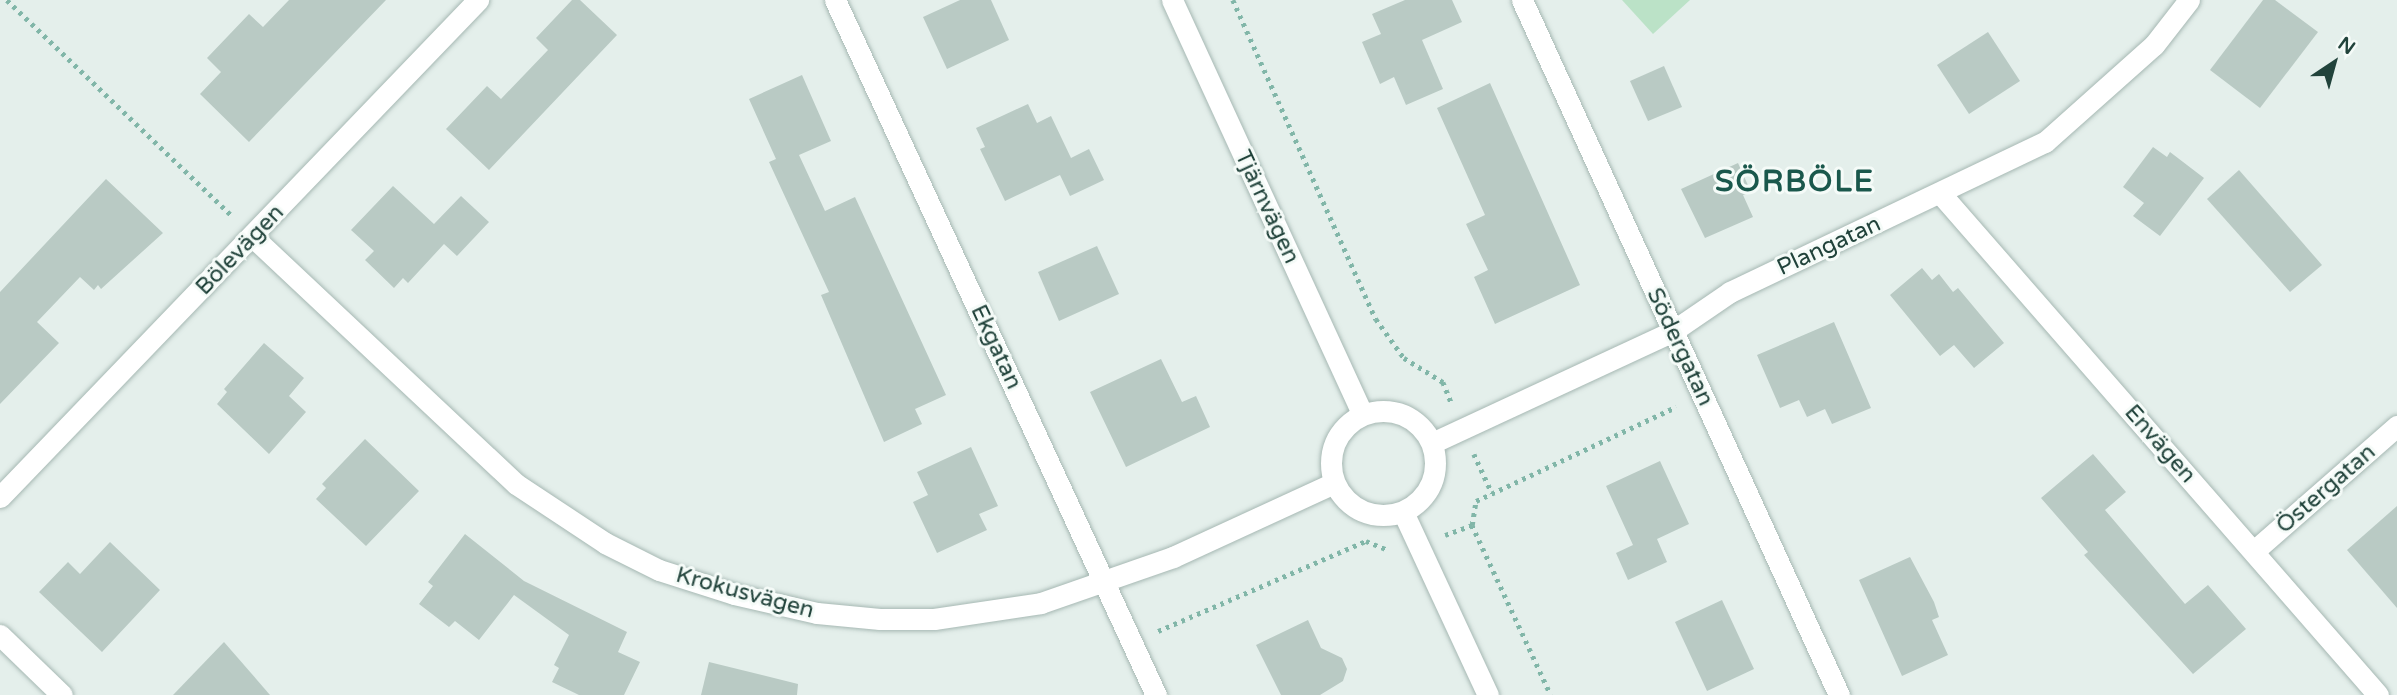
<!DOCTYPE html>
<html>
<head>
<meta charset="utf-8">
<style>
  body { margin:0 }
  #map { position:relative; width:2397px; height:695px; overflow:hidden; background:#e4efeb; font-family:"Varela Round",sans-serif }
  div>[style] { position:absolute }
  .green>* { inset:0; background:#bbe2c7 }
  .building>* { inset:0; background:#b9cac4 }
  .path>* { height:4.5px; margin-top:-2.25px; transform-origin:0; background:repeating-linear-gradient(90deg,#81b6a8 0 3.5px,transparent 0 8.5px) }
  .roads { filter:drop-shadow(0 0 2px #a6b8b3) drop-shadow(0 0 2px #a6b8b3) }
  .street>* { height:21px; margin:-10.5px; padding:0 10.5px; transform-origin:10.5px; border-radius:10.5px; background:#fff }
  .secondary>* { height:21px; margin:-10.5px; padding:0 10.5px; transform-origin:10.5px; border-radius:10.5px; background:#fff }
  .secondary>.ring { margin:-10.5px; padding:0; box-sizing:content-box; background:none; border:21px solid #fff; border-radius:50% }
  span { translate:-50% -50%; white-space:nowrap; text-align:center; line-height:1.15; -webkit-text-stroke:6px #f5fbf8; paint-order:stroke }
  .street-label { font-size:23px; color:#21433b }
  .district-label { font-size:30px; color:#1a584c; font-weight:700; letter-spacing:2px }
  .north { position:absolute; left:2299px; top:28px; width:70px; height:70px; -webkit-text-stroke:5px #f5fbf8; paint-order:stroke; rotate:36deg; font-size:19px; font-weight:700; line-height:28px; text-align:center; color:#21433b }
  .north::after { content:''; display:block; margin:auto; width:24px; height:32px; background:#21433b; clip-path:polygon(50% 0,100% 100%,50% 72%,0 100%) }
</style>
</head>
<body>
<div id="map">
  <div class="green">
    <div style="clip-path:polygon(1622px 0,1690px 0,1653px 34px)"></div>
  </div>
  <div class="building">
    <div style="clip-path:polygon(289px 0,386px 0,249px 142px,200px 94px,221px 72px,207px 58px,249px 14px,263px 27px)"></div>
    <div style="clip-path:polygon(572px 0,580px 0,617px 35px,489px 170px,446px 129px,487px 86px,501px 99px,548px 50px,536px 38px)"></div>
    <div style="clip-path:polygon(960px 0,991px 0,1009px 40px,947px 69px,923px 17px)"></div>
    <div style="clip-path:polygon(1405px 0,1452px 0,1462px 22px,1422px 40px,1443px 89px,1406px 105px,1394px 77px,1380px 84px,1362px 42px,1381px 34px,1372px 14px)"></div>
    <div style="clip-path:polygon(2263px 0,2275px 0,2318px 32px,2260px 108px,2210px 70px)"></div>
    <div style="clip-path:polygon(1988px 32px,2020px 81px,1969px 114px,1937px 65px)"></div>
    <div style="clip-path:polygon(1664px 66px,1682px 107px,1648px 121px,1630px 81px)"></div>
    <div style="clip-path:polygon(802px 75px,831px 141px,799px 155px,825px 211px,855px 197px,946px 395px,915px 409px,922px 424px,884px 442px,821px 295px,829px 292px,769px 162px,776px 159px,749px 99px)"></div>
    <div style="clip-path:polygon(1490px 83px,1580px 285px,1495px 324px,1474px 277px,1488px 270px,1466px 224px,1485px 215px,1437px 108px)"></div>
    <div style="clip-path:polygon(1028px 104px,1037px 123px,1051px 116px,1071px 158px,1089px 149px,1104px 180px,1070px 196px,1060px 175px,1005px 201px,980px 149px,985px 147px,976px 128px)"></div>
    <div style="clip-path:polygon(2153px 147px,2167px 157px,2170px 152px,2204px 178px,2160px 236px,2133px 216px,2144px 203px,2123px 187px)"></div>
    <div style="clip-path:polygon(1738px 163px,1751px 192px,1743px 195px,1753px 217px,1705px 238px,1681px 189px)"></div>
    <div style="clip-path:polygon(2239px 170px,2322px 265px,2290px 292px,2207px 199px)"></div>
    <div style="clip-path:polygon(106px 179px,163px 233px,101px 289px,98px 285px,94px 290px,80px 277px,37px 322px,59px 343px,0 404px,0 292px)"></div>
    <div style="clip-path:polygon(393px 186px,434px 224px,461px 196px,489px 222px,457px 256px,444px 244px,408px 283px,403px 278px,394px 288px,365px 260px,374px 251px,351px 230px)"></div>
    <div style="clip-path:polygon(1097px 246px,1119px 294px,1059px 321px,1038px 272px)"></div>
    <div style="clip-path:polygon(1922px 268px,1932px 280px,1939px 274px,1953px 292px,1958px 288px,2004px 343px,1974px 368px,1954px 345px,1940px 356px,1890px 295px)"></div>
    <div style="clip-path:polygon(1834px 322px,1871px 408px,1832px 424px,1825px 409px,1807px 417px,1799px 400px,1780px 408px,1757px 355px)"></div>
    <div style="clip-path:polygon(264px 343px,304px 378px,289px 396px,306px 412px,269px 454px,217px 404px,227px 392px,224px 389px)"></div>
    <div style="clip-path:polygon(1161px 359px,1182px 402px,1196px 396px,1210px 427px,1126px 467px,1090px 392px)"></div>
    <div style="clip-path:polygon(365px 439px,419px 491px,366px 546px,316px 499px,326px 488px,322px 484px)"></div>
    <div style="clip-path:polygon(971px 447px,998px 506px,979px 514px,987px 530px,937px 553px,913px 502px,928px 495px,917px 472px)"></div>
    <div style="clip-path:polygon(2093px 454px,2126px 492px,2105px 510px,2185px 604px,2208px 585px,2246px 629px,2193px 674px,2084px 555px,2088px 552px,2041px 498px)"></div>
    <div style="clip-path:polygon(1660px 461px,1689px 524px,1657px 539px,1667px 562px,1628px 580px,1616px 553px,1633px 545px,1606px 486px)"></div>
    <div style="clip-path:polygon(2397px 506px,2397px 608px,2347px 550px)"></div>
    <div style="clip-path:polygon(465px 534px,524px 581px,627px 632px,618px 652px,640px 662px,624px 695px,579px 695px,552px 682px,559px 668px,554px 665px,569px 635px,514px 595px,479px 640px,455px 621px,449px 627px,419px 604px,433px 586px,428px 582px)"></div>
    <div style="clip-path:polygon(110px 542px,160px 590px,102px 652px,39px 592px,68px 562px,80px 574px)"></div>
    <div style="clip-path:polygon(1910px 557px,1934px 602px,1939px 617px,1932px 620px,1948px 655px,1902px 676px,1859px 580px)"></div>
    <div style="clip-path:polygon(1722px 600px,1754px 669px,1707px 691px,1675px 622px)"></div>
    <div style="clip-path:polygon(1308px 620px,1321px 648px,1342px 658px,1347px 669px,1343px 681px,1320px 695px,1281px 695px,1256px 645px)"></div>
    <div style="clip-path:polygon(224px 642px,270px 695px,173px 695px)"></div>
    <div style="clip-path:polygon(709px 662px,798px 684px,797px 695px,701px 695px)"></div>
  </div>
  <div class="path">
    <div style="left:7px;top:0;width:310px;rotate:43.8deg"></div>
    <div style="left:1233px;top:0;width:350px;rotate:65.9deg"></div>
    <div style="left:1376px;top:319px;width:48px;rotate:54.3deg"></div>
    <div style="left:1404px;top:358px;width:46px;rotate:31.6deg"></div>
    <div style="left:1443px;top:382px;width:22px;rotate:68deg"></div>
    <div style="left:1474px;top:454px;width:43px;rotate:65.2deg"></div>
    <div style="left:1472px;top:525px;width:187px;rotate:65.1deg"></div>
    <div style="left:1445px;top:535px;width:29px;rotate:-20deg"></div>
    <div style="left:1472px;top:525px;width:24px;rotate:-81deg"></div>
    <div style="left:1476px;top:501px;width:221px;rotate:-25.2deg"></div>
    <div style="left:1158px;top:631px;width:227px;rotate:-23.4deg"></div>
    <div style="left:1366px;top:541px;width:24px;rotate:22deg"></div>
  </div>
  <div class="roads">
    <div class="street">
      <div style="left:835px;top:0;width:766px;rotate:65.21deg"></div>
      <div style="left:1522px;top:0;width:764px;rotate:65.48deg"></div>
      <div style="left:1940px;top:193px;width:666px;rotate:48.89deg"></div>
      <div style="left:253px;top:237px;width:361px;rotate:43.2deg"></div>
      <div style="left:516px;top:484px;width:107px;rotate:33.5deg"></div>
      <div style="left:605px;top:543px;width:60px;rotate:26.6deg"></div>
      <div style="left:659px;top:570px;width:79px;rotate:17.7deg"></div>
      <div style="left:734px;top:594px;width:85px;rotate:12.9deg"></div>
      <div style="left:817px;top:613px;width:63px;rotate:5.4deg"></div>
      <div style="left:880px;top:619px;width:54px"></div>
      <div style="left:934px;top:619px;width:108px;rotate:-8.5deg"></div>
      <div style="left:1041px;top:603px;width:140px;rotate:-19.2deg"></div>
      <div style="left:1173px;top:557px;width:177px;rotate:-24.7deg"></div>
      <div style="left:1434px;top:442px;width:264px;rotate:-24.9deg"></div>
      <div style="left:1673px;top:331px;width:69px;rotate:-34.4deg"></div>
      <div style="left:1730px;top:292px;width:349px;rotate:-25.5deg"></div>
      <div style="left:2045px;top:142px;width:146px;rotate:-41.7deg"></div>
      <div style="left:2154px;top:45px;width:57px;rotate:-52.1deg"></div>
      <div style="left:0;top:497px;width:690px;rotate:-46.12deg"></div>
      <div style="left:2254px;top:551px;width:190px;rotate:-41.2deg"></div>
      <div style="left:0;top:635px;width:86px;rotate:44.1deg"></div>
    </div>
    <div class="secondary">
      <div style="left:1172px;top:0;width:456px;rotate:65.3deg"></div>
      <div class="ring" style="left:1331px;top:411px;width:83px;height:83px"></div>
      <div style="left:1403px;top:512px;width:202px;rotate:65.1deg"></div>
    </div>
  </div>
  <div class="street-label">
    <span style="left:1267px;top:207px;rotate:65deg">Tjärnvägen</span>
    <span style="left:1829px;top:246px;rotate:-25deg">Plangatan</span>
    <span style="left:240px;top:250px;rotate:-46deg">Bölevägen</span>
    <span style="left:996px;top:347px;rotate:65deg">Ekgatan</span>
    <span style="left:1680px;top:347px;rotate:65deg">Södergatan</span>
    <span style="left:2160px;top:444px;rotate:49deg">Envägen</span>
    <span style="left:2326px;top:489px;rotate:-41deg">Östergatan</span>
    <span style="left:745px;top:593px;rotate:15deg">Krokusvägen</span>
  </div>
  <div class="district-label">
    <span style="left:1795px;top:182px">SÖRBÖLE</span>
  </div>
  <div class="north">N</div>
</div>
</body>
</html>
